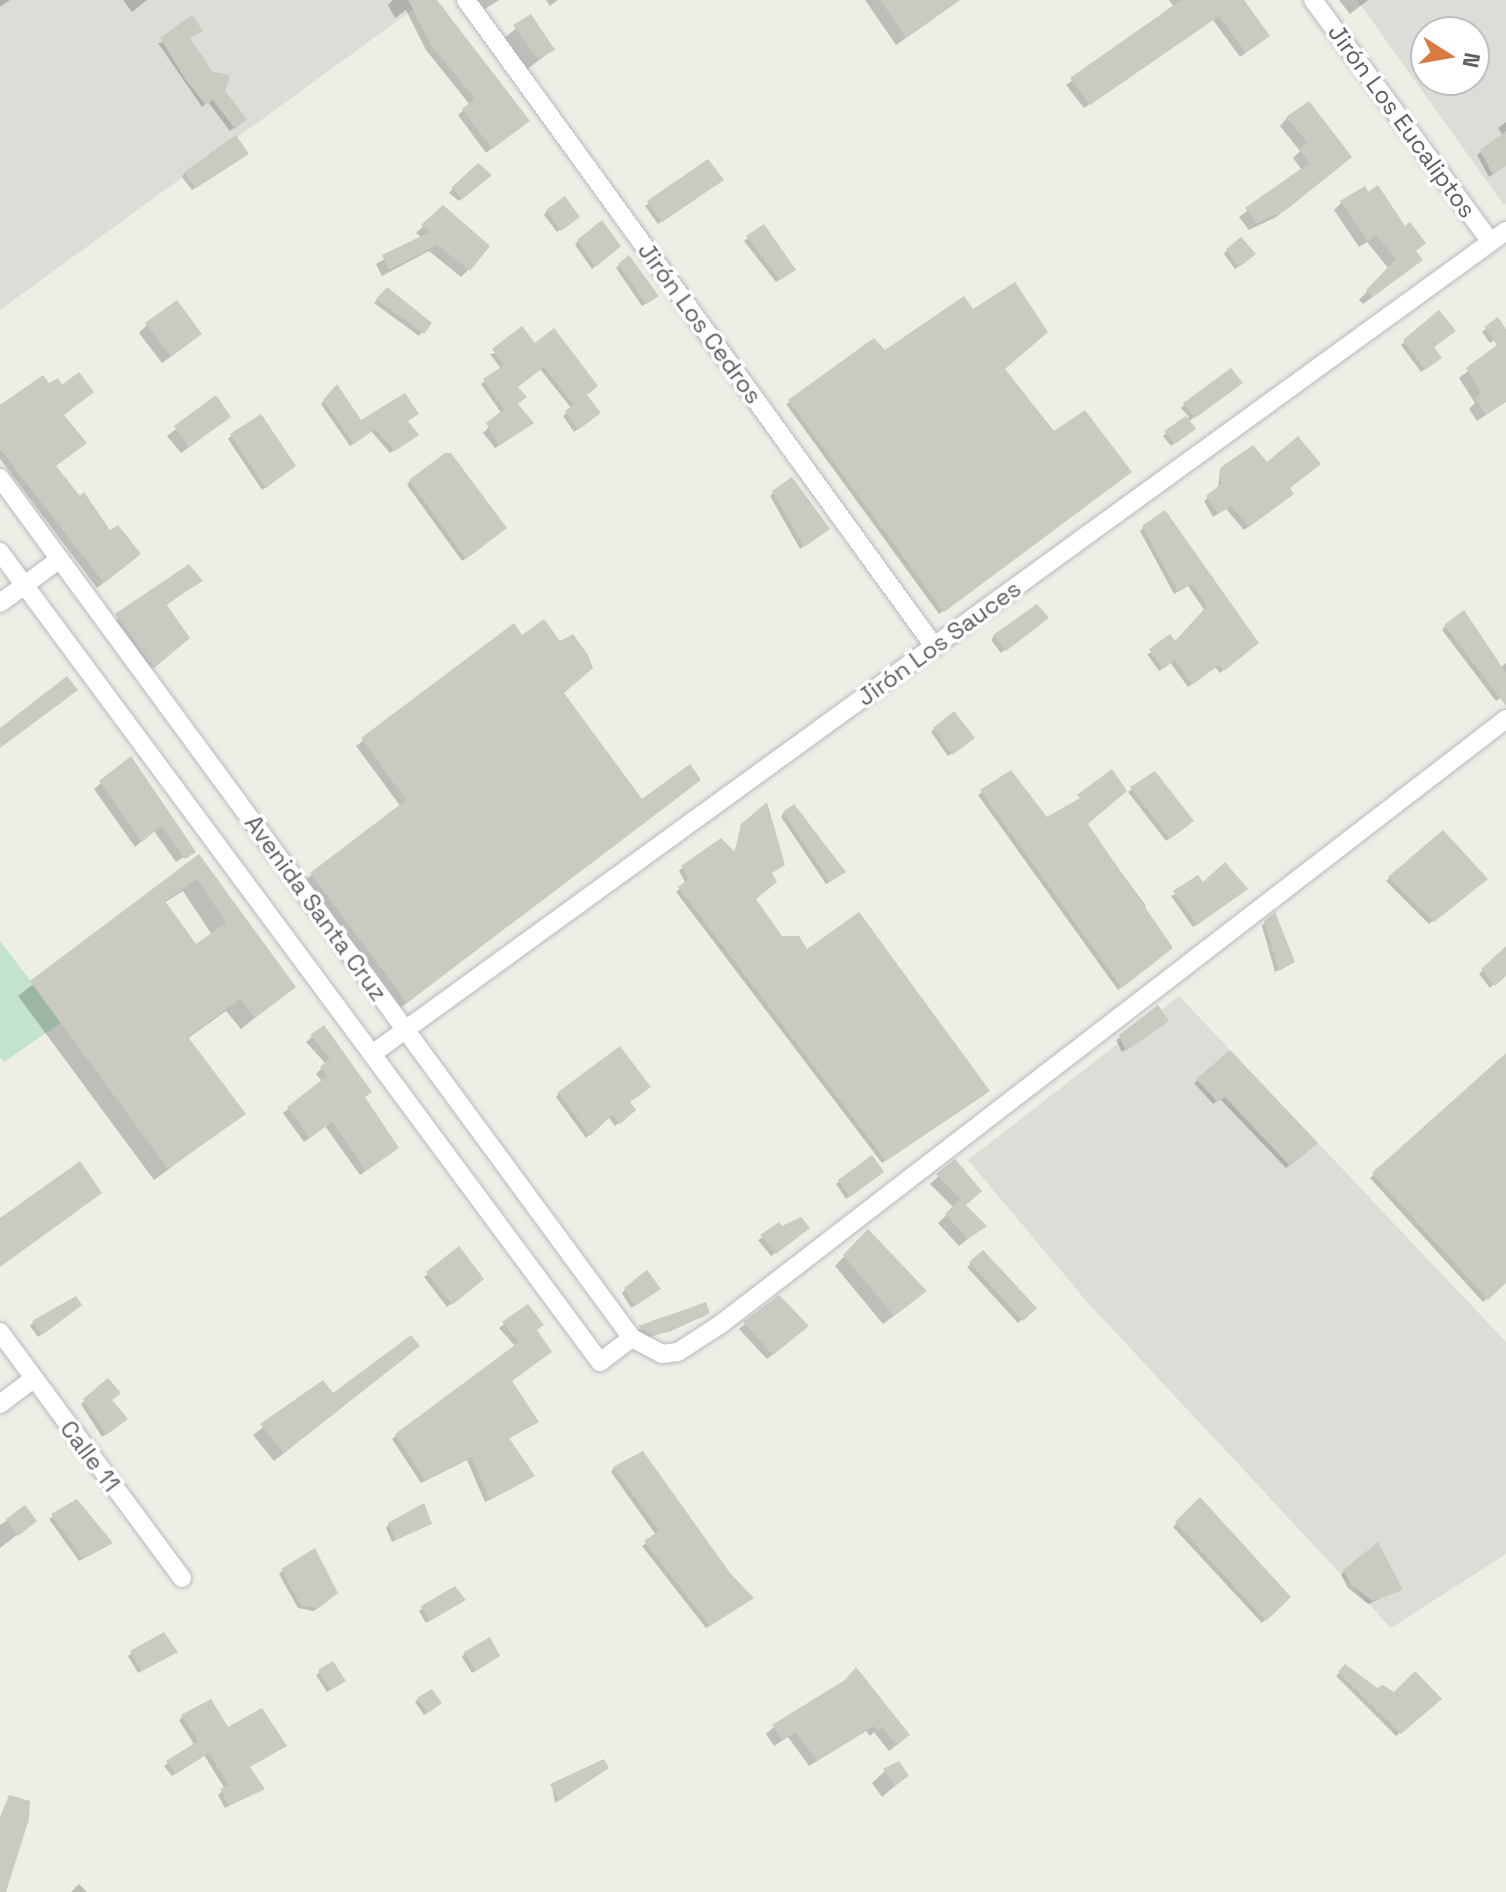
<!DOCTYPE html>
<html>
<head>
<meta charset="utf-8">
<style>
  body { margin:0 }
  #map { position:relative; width:1506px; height:1892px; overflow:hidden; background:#edeee6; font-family:"Space Grotesk",sans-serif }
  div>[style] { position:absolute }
  .industrial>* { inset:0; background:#ddddd8 }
  .green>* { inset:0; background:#c4e3ce }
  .shadow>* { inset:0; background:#0003 }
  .building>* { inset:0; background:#cac9c2 }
  .roads { filter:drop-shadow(0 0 2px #b8b8be) drop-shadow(0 0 2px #b8b8be) }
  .minor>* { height:18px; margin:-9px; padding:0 9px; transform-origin:9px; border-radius:9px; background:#fff }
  span { translate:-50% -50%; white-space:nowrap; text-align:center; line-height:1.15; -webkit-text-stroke:7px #fff; paint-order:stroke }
  .street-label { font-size:24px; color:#5d5e64 }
  .north { position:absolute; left:1410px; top:16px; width:80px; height:80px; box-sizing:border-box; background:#fff; border:2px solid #bebfc1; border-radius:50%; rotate:101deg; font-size:22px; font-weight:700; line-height:32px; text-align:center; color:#5d5e64 }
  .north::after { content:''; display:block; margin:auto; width:28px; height:36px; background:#d87a41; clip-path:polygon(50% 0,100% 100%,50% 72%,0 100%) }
</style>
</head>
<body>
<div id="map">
  <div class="industrial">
    <div style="clip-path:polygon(0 0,426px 0,0 310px)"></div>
    <div style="clip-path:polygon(evenodd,1357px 0,1506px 0,1506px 204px,1504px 205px,1357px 0,1426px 32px,1474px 32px,1474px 80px,1426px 80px,1426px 32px)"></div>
    <div style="clip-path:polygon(1179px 996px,1506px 1342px,1506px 1554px,1391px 1628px,1088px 1303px,968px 1160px)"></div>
  </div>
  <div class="green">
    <div style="clip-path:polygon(0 941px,62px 1022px,4px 1062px,0 1057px)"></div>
  </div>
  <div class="shadow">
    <div style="clip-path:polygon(0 0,10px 0,0 7px)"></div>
    <div style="clip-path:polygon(123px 0,147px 0,132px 12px)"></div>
    <div style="clip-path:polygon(393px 0,436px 0,527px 121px,486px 153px,458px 115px,470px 105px,426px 50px,406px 10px,395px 18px,388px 5px)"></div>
    <div style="clip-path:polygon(476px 0,499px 0,483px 10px)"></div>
    <div style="clip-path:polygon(546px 0,558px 0,550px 6px)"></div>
    <div style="clip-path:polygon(865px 0,960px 0,896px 45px)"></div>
    <div style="clip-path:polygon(1169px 0,1241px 0,1262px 41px,1240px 57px,1213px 20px,1084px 108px,1066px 85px,1174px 7px)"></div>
    <div style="clip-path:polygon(1339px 0,1368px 0,1350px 14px)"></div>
    <div style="clip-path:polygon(530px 17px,552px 50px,520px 75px,497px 44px)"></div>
    <div style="clip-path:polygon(189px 39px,241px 123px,230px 131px,208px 102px,202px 107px,158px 43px)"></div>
    <div style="clip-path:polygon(1287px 118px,1342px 164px,1276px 217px,1249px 230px,1239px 217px,1302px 170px,1293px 158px,1300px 151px,1280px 126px)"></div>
    <div style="clip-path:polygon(1506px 122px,1506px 165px,1489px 177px,1477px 155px,1503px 136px,1498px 128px)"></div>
    <div style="clip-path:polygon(243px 157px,192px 190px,182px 177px,185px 173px)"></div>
    <div style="clip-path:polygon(708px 162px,718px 183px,658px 224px,645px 206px)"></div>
    <div style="clip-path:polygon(478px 165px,489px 175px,459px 201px,449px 193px)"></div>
    <div style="clip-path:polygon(1342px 202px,1414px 252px,1412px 268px,1363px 304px,1359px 300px,1389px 269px,1367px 242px,1359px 247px,1334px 210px)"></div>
    <div style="clip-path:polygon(443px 208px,487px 246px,468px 270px,461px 277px,429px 251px,382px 276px,376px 264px,422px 238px,416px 233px)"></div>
    <div style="clip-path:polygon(547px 211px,574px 220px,557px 232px,544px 215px)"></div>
    <div style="clip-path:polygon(763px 227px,790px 273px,776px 282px,744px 241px)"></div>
    <div style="clip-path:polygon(578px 241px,618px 246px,592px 269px,575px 245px)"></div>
    <div style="clip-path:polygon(1227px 250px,1250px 258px,1235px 269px,1224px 254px)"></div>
    <div style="clip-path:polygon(619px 265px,654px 299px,642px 306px,616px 268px)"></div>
    <div style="clip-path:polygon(387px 289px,429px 324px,419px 336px,374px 303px)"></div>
    <div style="clip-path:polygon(1439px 313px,1432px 347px,1436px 361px,1421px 372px,1401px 345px)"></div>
    <div style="clip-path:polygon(147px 325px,191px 342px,162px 363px,139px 333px)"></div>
    <div style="clip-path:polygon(1486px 329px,1501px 334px,1490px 343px,1482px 332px)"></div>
    <div style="clip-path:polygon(1506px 341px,1506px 401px,1477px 421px,1469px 409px,1475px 403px,1459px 378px)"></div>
    <div style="clip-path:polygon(535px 346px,584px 395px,595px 417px,574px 432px,563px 416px,572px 409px,540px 369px,516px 388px,515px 405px,528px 426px,495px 448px,483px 433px,502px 414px,481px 384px,501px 369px,490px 354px)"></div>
    <div style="clip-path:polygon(885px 353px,1002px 369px,1053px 434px,1126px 475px,939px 614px,786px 404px)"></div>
    <div style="clip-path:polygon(43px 378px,54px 467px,133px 559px,97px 588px,0 459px,0 405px)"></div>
    <div style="clip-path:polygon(1237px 386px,1188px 422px,1190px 432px,1171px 446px,1163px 436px,1189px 417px,1181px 408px,1185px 404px)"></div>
    <div style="clip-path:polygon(337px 387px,361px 423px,406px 422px,413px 438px,390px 453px,371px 431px,350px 446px,321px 404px)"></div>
    <div style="clip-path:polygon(216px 398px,220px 424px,181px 453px,167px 436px)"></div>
    <div style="clip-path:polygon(231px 436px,290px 469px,262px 490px,228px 439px)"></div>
    <div style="clip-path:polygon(1220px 470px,1287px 488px,1288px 498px,1244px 530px,1226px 509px,1213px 517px,1204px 501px,1218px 489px)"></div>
    <div style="clip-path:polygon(410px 481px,501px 532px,462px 561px,407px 485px)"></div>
    <div style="clip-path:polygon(773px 493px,824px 532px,800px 549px,770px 496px)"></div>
    <div style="clip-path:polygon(1143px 528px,1253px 646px,1220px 673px,1215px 667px,1188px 687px,1170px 662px,1159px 671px,1147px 654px,1175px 644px,1205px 611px,1188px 586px,1174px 594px,1140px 531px)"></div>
    <div style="clip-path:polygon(200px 581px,165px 606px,179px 646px,145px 674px,108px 624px)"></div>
    <div style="clip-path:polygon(1043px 621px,1001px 653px,991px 640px,994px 636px)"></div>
    <div style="clip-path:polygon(513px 626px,641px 802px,692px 786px,400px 1008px,305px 880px,401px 807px,356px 746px)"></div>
    <div style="clip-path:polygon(1445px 626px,1500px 668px,1506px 663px,1506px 693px,1496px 701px,1442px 630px)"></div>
    <div style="clip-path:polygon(934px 729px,969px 741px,948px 756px,931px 732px)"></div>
    <div style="clip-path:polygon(130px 759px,189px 854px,176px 862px,154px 831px,135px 847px,94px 789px)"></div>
    <div style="clip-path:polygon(1011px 772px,1046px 820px,1077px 802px,1111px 772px,1086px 825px,1146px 906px,1142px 910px,1167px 951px,1118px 990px,978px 795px)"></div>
    <div style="clip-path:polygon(1132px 789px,1188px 824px,1166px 841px,1128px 792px)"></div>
    <div style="clip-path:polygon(784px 813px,840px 875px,826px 884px,781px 817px)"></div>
    <div style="clip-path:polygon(742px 825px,770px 874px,753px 899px,781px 938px,807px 952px,984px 1094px,882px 1163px,676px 892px,686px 884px,679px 871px,682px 868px,734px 853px)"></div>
    <div style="clip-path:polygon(1442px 833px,1482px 883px,1429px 924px,1386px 881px)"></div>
    <div style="clip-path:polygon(evenodd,199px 857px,294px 987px,241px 1029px,226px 1011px,187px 1039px,244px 1113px,154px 1180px,18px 996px,199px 857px,183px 891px,212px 935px,196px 946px,164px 903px,183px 891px)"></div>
    <div style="clip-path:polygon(1202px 885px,1242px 892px,1193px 927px,1171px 896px)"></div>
    <div style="clip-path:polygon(1265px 922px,1293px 962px,1275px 972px,1262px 926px)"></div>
    <div style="clip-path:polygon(1506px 949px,1506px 973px,1490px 988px,1479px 974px)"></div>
    <div style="clip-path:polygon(1163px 1024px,1122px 1052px,1116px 1040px,1120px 1037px)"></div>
    <div style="clip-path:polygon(323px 1028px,391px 1153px,360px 1175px,325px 1126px,304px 1142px,283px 1113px,323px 1082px,316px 1074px,326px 1064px,306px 1042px)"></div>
    <div style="clip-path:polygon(1230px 1053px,1315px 1143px,1286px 1168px,1220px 1099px,1213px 1104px,1194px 1083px)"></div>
    <div style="clip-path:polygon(1506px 1056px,1506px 1281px,1483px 1302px,1370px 1178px)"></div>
    <div style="clip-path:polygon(559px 1093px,628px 1103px,633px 1110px,615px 1126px,608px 1117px,586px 1138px,556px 1097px)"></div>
    <div style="clip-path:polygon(955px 1161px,980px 1191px,964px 1206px,984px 1226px,959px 1246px,938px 1223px,954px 1208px,930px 1184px)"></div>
    <div style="clip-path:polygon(878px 1175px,846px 1199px,836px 1184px,840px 1181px)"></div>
    <div style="clip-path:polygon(781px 1228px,804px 1231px,771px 1256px,758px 1240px)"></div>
    <div style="clip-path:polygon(868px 1231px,915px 1300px,883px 1324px,835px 1266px)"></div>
    <div style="clip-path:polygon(983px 1253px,1035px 1308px,1018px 1323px,967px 1267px)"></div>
    <div style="clip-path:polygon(428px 1274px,478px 1282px,447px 1307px,424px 1277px)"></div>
    <div style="clip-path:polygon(625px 1290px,655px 1292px,631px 1308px,622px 1293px)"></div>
    <div style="clip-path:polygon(778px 1298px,801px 1331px,767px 1359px,739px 1329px)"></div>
    <div style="clip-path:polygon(705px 1305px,705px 1316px,648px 1338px,637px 1330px)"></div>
    <div style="clip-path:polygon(528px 1307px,535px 1330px,510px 1381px,537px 1422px,508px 1439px,528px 1479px,485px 1502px,467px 1460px,421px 1483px,392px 1439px,516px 1347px,499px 1328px)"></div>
    <div style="clip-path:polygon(76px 1308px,38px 1337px,30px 1326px,33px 1323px)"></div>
    <div style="clip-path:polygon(408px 1355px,274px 1461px,253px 1435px,323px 1382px,332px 1396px)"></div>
    <div style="clip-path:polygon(108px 1381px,109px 1400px,122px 1423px,102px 1437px,81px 1404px)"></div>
    <div style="clip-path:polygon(614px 1468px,748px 1601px,706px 1628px,642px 1546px,656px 1535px,611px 1472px)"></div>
    <div style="clip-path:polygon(1200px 1500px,1288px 1597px,1262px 1623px,1173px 1527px)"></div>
    <div style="clip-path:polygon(77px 1501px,107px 1546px,79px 1561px,49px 1519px)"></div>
    <div style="clip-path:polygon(25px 1508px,31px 1524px,0 1548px,0 1525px)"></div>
    <div style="clip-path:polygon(430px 1523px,392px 1542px,386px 1528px,389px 1524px)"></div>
    <div style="clip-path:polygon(282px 1571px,332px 1596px,314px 1611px,298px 1608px,279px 1574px)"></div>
    <div style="clip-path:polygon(1345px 1571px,1401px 1589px,1368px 1604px,1348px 1588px,1341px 1575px)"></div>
    <div style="clip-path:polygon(463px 1600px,426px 1623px,419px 1611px,423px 1608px)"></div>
    <div style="clip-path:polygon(175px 1652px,138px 1673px,128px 1656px,132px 1653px)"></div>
    <div style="clip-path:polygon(465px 1653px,494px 1659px,472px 1673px,462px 1657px)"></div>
    <div style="clip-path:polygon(1345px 1667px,1377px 1691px,1439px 1699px,1396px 1736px,1336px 1676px)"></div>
    <div style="clip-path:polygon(320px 1672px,340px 1684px,327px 1692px,316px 1675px)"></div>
    <div style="clip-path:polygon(844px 1684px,900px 1742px,889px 1751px,874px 1732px,870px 1736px,866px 1731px,809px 1766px,788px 1737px,774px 1746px,766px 1734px,774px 1727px)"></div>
    <div style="clip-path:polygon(418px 1699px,436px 1707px,424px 1715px,415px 1702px)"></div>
    <div style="clip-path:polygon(182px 1717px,248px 1768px,263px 1788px,225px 1808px,218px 1795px,225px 1789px,204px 1755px,172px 1776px,164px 1766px,195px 1746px,179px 1720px)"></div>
    <div style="clip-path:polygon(603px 1771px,555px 1803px,552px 1786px)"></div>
    <div style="clip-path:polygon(885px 1771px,907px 1776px,882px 1797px,872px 1783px)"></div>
    <div style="clip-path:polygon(79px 1884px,87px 1892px,71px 1892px)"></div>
  </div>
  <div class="building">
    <div style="clip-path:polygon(408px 0,437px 0,530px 121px,492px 149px,462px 109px,475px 99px,431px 45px)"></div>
    <div style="clip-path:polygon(880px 0,960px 0,906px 38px)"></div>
    <div style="clip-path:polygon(1181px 0,1244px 0,1270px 36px,1246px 53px,1219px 16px,1090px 105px,1070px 78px)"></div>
    <div style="clip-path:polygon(531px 14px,555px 50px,538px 59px,513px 25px)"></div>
    <div style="clip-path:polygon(192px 15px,203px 31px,190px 38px,213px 72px,230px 75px,225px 91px,247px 119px,235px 129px,213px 100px,206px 105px,185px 79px,160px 38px)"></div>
    <div style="clip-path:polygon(1309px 101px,1352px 157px,1286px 210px,1257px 223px,1245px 208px,1309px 163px,1299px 149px,1307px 142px,1286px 117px)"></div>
    <div style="clip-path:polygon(1506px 131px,1506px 166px,1493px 175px,1480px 150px)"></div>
    <div style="clip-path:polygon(236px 135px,249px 154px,196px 188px,184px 172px)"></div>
    <div style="clip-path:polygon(708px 159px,724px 180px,662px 222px,647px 201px)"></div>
    <div style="clip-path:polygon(478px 163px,492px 175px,463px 199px,451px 188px)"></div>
    <div style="clip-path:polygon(1378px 185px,1405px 226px,1410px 222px,1426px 243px,1416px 251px,1423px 260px,1372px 297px,1366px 290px,1396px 259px,1376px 235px,1368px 241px,1340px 201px,1365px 186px,1368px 192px)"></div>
    <div style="clip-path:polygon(565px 196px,580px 217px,561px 231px,546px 210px)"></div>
    <div style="clip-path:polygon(443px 205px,490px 246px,470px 271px,437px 245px,389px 270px,382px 255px,430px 232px,421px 225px)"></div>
    <div style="clip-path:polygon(602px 220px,621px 246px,596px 267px,577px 240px)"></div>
    <div style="clip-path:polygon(764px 224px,796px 270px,780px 280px,746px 236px)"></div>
    <div style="clip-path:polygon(1241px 237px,1256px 254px,1239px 267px,1226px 249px)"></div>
    <div style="clip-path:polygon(629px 255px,659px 296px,646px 304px,618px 264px)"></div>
    <div style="clip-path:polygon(1015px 282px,1048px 332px,1005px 369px,1054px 431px,1085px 410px,1132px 472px,944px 612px,788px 400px,874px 338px,885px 350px,964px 296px,973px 309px)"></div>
    <div style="clip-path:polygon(387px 287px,432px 323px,424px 334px,376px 299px)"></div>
    <div style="clip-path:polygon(177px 300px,202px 334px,171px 356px,145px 323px)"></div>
    <div style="clip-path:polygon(1439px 310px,1456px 331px,1434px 347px,1442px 358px,1425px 370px,1403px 340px)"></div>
    <div style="clip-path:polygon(1498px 317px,1506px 329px,1506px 402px,1486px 415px,1475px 399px,1481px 393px,1466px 368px,1497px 345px,1484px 327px)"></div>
    <div style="clip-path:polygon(522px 326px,535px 343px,554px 328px,598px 386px,587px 395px,601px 413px,578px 430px,565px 411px,574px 405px,544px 367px,518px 387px,527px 397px,518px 404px,534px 423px,499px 446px,486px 423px,504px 409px,483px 379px,504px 365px,492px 349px)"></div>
    <div style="clip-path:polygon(1231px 368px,1243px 383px,1195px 418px,1183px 403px)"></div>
    <div style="clip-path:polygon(79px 372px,94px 392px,64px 415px,87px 443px,56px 466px,80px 496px,84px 492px,110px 530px,118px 525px,141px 554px,104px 583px,0 449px,0 405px,43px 375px,49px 383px,58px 378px,62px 385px)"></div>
    <div style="clip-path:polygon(337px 384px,361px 420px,405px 393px,419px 414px,408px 421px,419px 435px,395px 451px,375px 429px,354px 444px,323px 400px)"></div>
    <div style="clip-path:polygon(216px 395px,231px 417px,189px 447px,174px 426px)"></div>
    <div style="clip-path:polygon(261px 414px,296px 466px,266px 488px,230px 434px)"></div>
    <div style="clip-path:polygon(1186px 416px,1196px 429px,1175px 444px,1164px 431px)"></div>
    <div style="clip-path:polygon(1298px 436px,1321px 464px,1290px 488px,1294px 494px,1249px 527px,1231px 506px,1218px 514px,1206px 496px,1221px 484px,1220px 468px,1253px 445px,1267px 462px)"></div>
    <div style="clip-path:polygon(445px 453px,451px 453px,507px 528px,466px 559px,409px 480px)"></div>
    <div style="clip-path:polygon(792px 477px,830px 529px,804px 547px,772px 491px)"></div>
    <div style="clip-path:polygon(1165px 510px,1259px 643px,1224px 671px,1219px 665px,1192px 685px,1175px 660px,1163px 669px,1149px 649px,1170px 634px,1175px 641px,1207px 606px,1192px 584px,1178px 592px,1142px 526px)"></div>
    <div style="clip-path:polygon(189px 564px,203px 581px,166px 604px,190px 638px,154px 668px,115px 614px)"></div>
    <div style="clip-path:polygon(1037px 604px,1049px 618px,1006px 651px,993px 635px)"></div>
    <div style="clip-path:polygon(1464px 610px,1506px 673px,1506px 706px,1444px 625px)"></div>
    <div style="clip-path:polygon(544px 619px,560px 641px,573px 634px,588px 655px,593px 668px,564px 693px,642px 799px,690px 764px,701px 780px,407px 1003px,310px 873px,406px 800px,361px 738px,514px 623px,522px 635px)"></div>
    <div style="clip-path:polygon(67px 676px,78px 690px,0 748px,0 728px)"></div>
    <div style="clip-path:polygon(954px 711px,975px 738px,952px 755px,933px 728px)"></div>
    <div style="clip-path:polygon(131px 756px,196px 852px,185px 859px,161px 826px,142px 842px,99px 781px)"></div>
    <div style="clip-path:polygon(1112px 769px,1127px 791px,1088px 824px,1173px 948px,1122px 988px,980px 790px,1011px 770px,1047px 817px,1080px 798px,1077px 795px)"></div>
    <div style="clip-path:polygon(1155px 771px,1194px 821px,1170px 839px,1130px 787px)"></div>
    <div style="clip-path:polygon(767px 802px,785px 865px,772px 873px,777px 882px,756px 899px,782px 936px,799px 936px,807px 949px,859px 912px,990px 1091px,886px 1161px,678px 887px,689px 879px,681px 866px,721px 838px,735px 852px,741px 824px)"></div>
    <div style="clip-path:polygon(794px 804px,846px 872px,830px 882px,783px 812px)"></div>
    <div style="clip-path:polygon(1443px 830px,1488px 879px,1434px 922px,1388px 877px)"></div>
    <div style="clip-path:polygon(evenodd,199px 854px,296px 987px,255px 1018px,240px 999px,188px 1037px,246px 1114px,168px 1169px,30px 981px,199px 854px,197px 879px,226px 923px,196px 944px,165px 901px,197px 879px)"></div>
    <div style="clip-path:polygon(1225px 862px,1248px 889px,1197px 925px,1173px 891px,1198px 875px,1203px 882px)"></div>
    <div style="clip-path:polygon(1275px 912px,1295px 962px,1279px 971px,1264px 921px)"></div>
    <div style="clip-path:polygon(1506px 946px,1506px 976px,1495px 986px,1481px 969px)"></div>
    <div style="clip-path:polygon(1158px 1005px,1169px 1021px,1126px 1051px,1119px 1035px)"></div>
    <div style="clip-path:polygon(324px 1025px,372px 1092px,365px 1097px,399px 1148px,366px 1171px,332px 1122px,310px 1138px,287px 1107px,327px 1076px,320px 1067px,330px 1058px,310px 1035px)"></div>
    <div style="clip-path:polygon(620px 1046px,651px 1087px,630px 1102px,636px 1110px,620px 1124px,612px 1115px,590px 1136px,558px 1092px)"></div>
    <div style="clip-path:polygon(1230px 1050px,1318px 1143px,1290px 1166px,1225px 1097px,1218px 1102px,1196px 1079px)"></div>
    <div style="clip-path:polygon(1506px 1053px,1506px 1283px,1488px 1300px,1372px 1173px)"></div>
    <div style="clip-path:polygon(872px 1155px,884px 1172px,850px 1197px,838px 1180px)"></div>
    <div style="clip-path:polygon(955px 1159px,982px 1191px,966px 1205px,936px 1174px)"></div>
    <div style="clip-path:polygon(80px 1161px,102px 1193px,0 1267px,0 1218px)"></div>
    <div style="clip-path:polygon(960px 1199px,987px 1226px,968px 1239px,945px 1214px)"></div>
    <div style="clip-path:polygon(801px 1217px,810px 1228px,776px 1254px,760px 1235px,779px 1222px,782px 1226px)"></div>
    <div style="clip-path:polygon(868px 1229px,927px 1291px,894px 1316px,843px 1255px)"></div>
    <div style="clip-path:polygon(459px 1246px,484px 1279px,452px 1305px,426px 1272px)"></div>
    <div style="clip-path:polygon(983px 1250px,1037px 1308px,1023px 1321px,969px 1262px)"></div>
    <div style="clip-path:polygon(647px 1270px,661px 1289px,635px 1306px,624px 1288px)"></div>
    <div style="clip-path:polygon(779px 1295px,809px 1326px,773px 1355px,743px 1322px)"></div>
    <div style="clip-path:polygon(76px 1296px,82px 1305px,42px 1335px,32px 1321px)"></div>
    <div style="clip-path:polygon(706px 1302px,710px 1313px,669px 1332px,652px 1335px,638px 1326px)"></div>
    <div style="clip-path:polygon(528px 1304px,544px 1325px,537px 1330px,552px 1352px,512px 1381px,539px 1422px,509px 1438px,535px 1476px,490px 1500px,471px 1457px,425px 1480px,395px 1434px,519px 1342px,502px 1322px)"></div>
    <div style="clip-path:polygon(411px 1335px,420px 1346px,284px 1453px,260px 1424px,323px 1380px,333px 1393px)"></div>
    <div style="clip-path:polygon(108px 1378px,121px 1393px,112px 1400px,128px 1419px,106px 1435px,83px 1399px)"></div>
    <div style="clip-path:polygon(643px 1451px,730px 1573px,754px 1598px,710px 1626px,644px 1541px,659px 1531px,613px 1467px)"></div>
    <div style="clip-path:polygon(1200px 1497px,1291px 1597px,1266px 1621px,1175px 1522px)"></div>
    <div style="clip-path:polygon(77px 1499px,113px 1543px,83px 1559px,51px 1514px)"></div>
    <div style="clip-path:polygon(424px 1503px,432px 1524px,396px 1540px,388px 1523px)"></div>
    <div style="clip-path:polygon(25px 1505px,37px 1521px,18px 1536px,6px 1519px)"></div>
    <div style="clip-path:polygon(1378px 1542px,1403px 1590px,1372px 1601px,1351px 1585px,1343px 1570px)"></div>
    <div style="clip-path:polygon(315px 1548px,338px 1593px,319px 1608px,301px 1605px,281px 1569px)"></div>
    <div style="clip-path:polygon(455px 1586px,466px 1600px,430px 1621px,421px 1606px)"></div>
    <div style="clip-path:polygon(164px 1632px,178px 1652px,142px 1671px,130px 1651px)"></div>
    <div style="clip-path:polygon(490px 1637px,500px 1656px,476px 1671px,464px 1652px)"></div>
    <div style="clip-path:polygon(333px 1661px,346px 1681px,331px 1690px,318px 1670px)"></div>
    <div style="clip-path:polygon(1345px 1664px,1377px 1688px,1383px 1685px,1394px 1692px,1415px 1671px,1442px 1699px,1401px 1734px,1338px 1672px)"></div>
    <div style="clip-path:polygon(856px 1667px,910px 1735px,897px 1745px,882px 1727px,878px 1731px,874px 1726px,817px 1761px,796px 1732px,782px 1740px,772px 1725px,845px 1680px)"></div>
    <div style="clip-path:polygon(432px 1689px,442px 1703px,428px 1713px,417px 1698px)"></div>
    <div style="clip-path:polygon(211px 1699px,228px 1727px,262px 1708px,287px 1746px,250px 1767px,265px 1789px,229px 1806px,220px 1789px,228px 1785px,209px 1753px,176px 1774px,166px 1761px,198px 1741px,181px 1715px)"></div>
    <div style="clip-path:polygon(604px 1759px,609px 1768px,559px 1801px,550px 1784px)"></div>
    <div style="clip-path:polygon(899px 1761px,909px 1776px,895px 1786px,883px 1769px)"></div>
    <div style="clip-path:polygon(9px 1795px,30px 1801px,29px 1819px,6px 1892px,0 1892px,0 1817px)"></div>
  </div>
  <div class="roads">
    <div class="minor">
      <div style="left:466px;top:0;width:798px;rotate:54.08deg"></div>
      <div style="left:1313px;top:0;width:300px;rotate:53.7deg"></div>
      <div style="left:0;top:478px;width:1067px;rotate:53.69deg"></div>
      <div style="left:632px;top:1338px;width:34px;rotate:28deg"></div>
      <div style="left:662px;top:1354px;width:16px;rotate:-7deg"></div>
      <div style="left:678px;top:1352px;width:51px;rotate:-33.1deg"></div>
      <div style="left:721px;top:1324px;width:991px;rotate:-37.62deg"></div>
      <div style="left:0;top:552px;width:1008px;rotate:53.47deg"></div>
      <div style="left:600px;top:1362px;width:40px;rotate:-37deg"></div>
      <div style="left:0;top:603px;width:74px;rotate:-36.3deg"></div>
      <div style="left:372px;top:1054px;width:1401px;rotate:-35.97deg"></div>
      <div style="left:0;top:1332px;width:306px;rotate:53.5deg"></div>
      <div style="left:0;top:1404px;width:41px;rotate:-37.1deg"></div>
    </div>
  </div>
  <div class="street-label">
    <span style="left:1402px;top:121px;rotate:54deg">Jirón Los Eucaliptos</span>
    <span style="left:700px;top:323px;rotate:54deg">Jirón Los Cedros</span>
    <span style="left:939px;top:643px;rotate:-36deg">Jirón Los Sauces</span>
    <span style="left:316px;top:908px;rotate:54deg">Avenida Santa Cruz</span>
    <span style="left:90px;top:1456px;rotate:53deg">Calle 11</span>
  </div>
  <div class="north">N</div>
</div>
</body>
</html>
